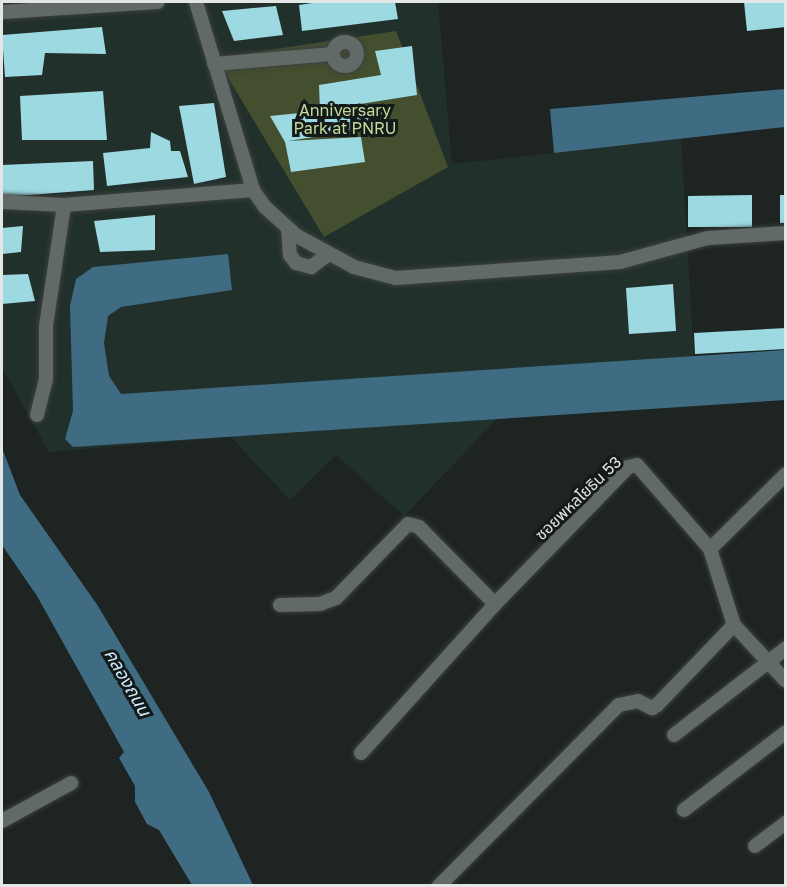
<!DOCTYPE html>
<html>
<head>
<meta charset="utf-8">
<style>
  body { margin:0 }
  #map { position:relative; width:787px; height:887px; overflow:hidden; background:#1d2422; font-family:"Golos Text","Noto Sans Thai",sans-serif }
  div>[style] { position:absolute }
  .built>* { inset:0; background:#22302c }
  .green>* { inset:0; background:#434f2e }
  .water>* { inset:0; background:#3f6c83 }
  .building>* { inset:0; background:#9dd9e1 }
  .roads { filter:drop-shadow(0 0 2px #3c413f) drop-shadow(0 0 2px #3c413f) }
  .minor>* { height:14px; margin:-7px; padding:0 7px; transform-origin:7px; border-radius:7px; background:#626a68 }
  .minor>.ring { margin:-7px; padding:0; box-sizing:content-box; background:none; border:14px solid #626a68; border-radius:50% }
  span { translate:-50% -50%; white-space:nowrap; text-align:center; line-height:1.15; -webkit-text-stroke:6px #141a19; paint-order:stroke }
  .park-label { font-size:16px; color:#c2db98 }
  .street-label { font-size:16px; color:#e2e6e5 }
  .water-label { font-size:18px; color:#cde9f9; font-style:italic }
  .frame { position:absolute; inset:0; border:3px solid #e2e6e5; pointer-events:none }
</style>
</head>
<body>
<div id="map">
  <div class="built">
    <div style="clip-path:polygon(2px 2px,438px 2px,452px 164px,681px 139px,697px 406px,497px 419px,404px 516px,336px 455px,290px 500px,231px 437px,49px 452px,2px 368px)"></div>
  </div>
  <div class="green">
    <div style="clip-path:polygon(396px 31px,448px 167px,324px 237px,216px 58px)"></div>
  </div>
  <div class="water">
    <div style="clip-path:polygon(785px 89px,785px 127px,554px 153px,550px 109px)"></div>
    <div style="clip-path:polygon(228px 254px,232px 290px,121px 307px,108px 316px,104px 343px,109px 376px,121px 394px,785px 350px,785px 400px,73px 447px,65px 439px,73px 411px,70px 306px,76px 279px,93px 267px)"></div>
    <div style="clip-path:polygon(2px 448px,20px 495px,98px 606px,209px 792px,253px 885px,192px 885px,159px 830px,147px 824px,135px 802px,135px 786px,119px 758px,124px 752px,37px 596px,2px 545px)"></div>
  </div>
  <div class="building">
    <div style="clip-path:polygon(319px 2px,395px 2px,398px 19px,302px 31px,299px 5px)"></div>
    <div style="clip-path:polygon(744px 2px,786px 2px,786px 27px,747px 31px)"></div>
    <div style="clip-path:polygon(276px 6px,283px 35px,234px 41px,222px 11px)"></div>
    <div style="clip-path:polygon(102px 27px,106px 54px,45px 53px,42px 75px,5px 77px,2px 35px)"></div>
    <div style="clip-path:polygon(412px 46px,417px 95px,329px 109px,385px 104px,391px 125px,288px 141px,361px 137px,365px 162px,291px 172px,285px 142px,270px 116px,320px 111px,319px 85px,381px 75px,375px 51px)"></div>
    <div style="clip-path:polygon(103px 91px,107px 140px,22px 140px,20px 96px)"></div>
    <div style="clip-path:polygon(214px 103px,226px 177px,194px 184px,179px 106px)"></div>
    <div style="clip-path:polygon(151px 132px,170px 141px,171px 151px,180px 151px,188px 177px,107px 186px,103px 153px,150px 148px)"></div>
    <div style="clip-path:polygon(93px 161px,94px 190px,2px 197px,2px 165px)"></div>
    <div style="clip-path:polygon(752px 195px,752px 227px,688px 227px,688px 196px)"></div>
    <div style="clip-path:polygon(780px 195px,786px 195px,786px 223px,780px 223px)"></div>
    <div style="clip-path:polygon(155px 215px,155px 250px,100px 252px,94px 221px)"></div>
    <div style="clip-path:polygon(23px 226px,21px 252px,2px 254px,2px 228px)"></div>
    <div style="clip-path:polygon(28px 274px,35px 301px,2px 304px,2px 275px)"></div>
    <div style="clip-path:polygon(673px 284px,676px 331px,629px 334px,626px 288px)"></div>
    <div style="clip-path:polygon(786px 328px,786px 349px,695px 354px,694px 333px)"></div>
  </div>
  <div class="roads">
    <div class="minor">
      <div style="left:196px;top:2px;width:196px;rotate:73.1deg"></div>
      <div style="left:253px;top:190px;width:21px;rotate:55deg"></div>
      <div style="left:265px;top:207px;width:43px;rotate:42.2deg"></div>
      <div style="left:297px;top:236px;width:65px;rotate:28.5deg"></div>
      <div style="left:354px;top:267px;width:43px;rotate:14.7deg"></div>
      <div style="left:396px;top:278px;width:225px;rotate:-4.1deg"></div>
      <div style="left:620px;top:262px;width:91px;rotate:-15.3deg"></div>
      <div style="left:708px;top:238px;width:78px;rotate:-3.7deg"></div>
      <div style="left:2px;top:12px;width:156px;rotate:-3.7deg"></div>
      <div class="ring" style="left:333px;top:42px;width:10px;height:10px"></div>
      <div style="left:214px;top:64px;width:119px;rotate:-4.8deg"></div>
      <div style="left:2px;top:202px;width:62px;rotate:2.8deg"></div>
      <div style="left:64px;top:205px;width:190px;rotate:-4.5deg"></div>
      <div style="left:288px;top:228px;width:27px;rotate:86deg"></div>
      <div style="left:290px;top:255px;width:10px;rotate:53deg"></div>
      <div style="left:296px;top:263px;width:16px;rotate:15deg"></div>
      <div style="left:311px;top:267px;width:22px;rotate:-36deg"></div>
      <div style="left:37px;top:415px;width:36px;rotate:-76deg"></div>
      <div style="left:46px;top:380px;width:54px;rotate:-90deg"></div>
      <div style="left:46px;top:326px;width:122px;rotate:-81.5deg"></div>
      <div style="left:710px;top:549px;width:107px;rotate:-44.6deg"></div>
      <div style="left:280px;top:605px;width:40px;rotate:-1.4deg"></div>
      <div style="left:320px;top:604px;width:17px;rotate:-21deg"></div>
      <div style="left:336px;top:598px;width:103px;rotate:-45.8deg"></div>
      <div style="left:408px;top:524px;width:11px;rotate:15deg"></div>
      <div style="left:419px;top:527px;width:108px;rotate:45.4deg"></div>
      <div style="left:674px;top:735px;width:142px;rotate:-37.8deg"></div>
      <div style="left:361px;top:753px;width:200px;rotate:-48deg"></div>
      <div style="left:495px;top:604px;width:191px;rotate:-45.8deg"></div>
      <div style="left:628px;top:467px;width:9px;rotate:-13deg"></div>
      <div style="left:637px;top:465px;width:111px;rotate:49deg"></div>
      <div style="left:710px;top:549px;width:80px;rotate:72.5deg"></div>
      <div style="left:734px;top:625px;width:76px;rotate:47.1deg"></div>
      <div style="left:684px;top:810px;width:128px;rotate:-37.4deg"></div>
      <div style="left:2px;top:821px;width:79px;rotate:-28.8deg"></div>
      <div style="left:755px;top:846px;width:39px;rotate:-37deg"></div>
      <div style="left:439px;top:886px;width:255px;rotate:-45.2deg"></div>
      <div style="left:619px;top:705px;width:19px;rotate:-12deg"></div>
      <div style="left:638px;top:701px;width:16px;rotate:27deg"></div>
      <div style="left:652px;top:708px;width:6px;rotate:-31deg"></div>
      <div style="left:657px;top:705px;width:111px;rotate:-46.1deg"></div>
    </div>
  </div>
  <div class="park-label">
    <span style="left:345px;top:119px">Anniversary<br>Park at PNRU</span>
  </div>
  <div class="street-label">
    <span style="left:578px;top:498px;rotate:-44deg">ซอยพหลโยธิน 53</span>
  </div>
  <div class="water-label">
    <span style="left:128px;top:682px;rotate:60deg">คลองถนน</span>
  </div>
  <div class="frame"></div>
</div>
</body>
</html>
